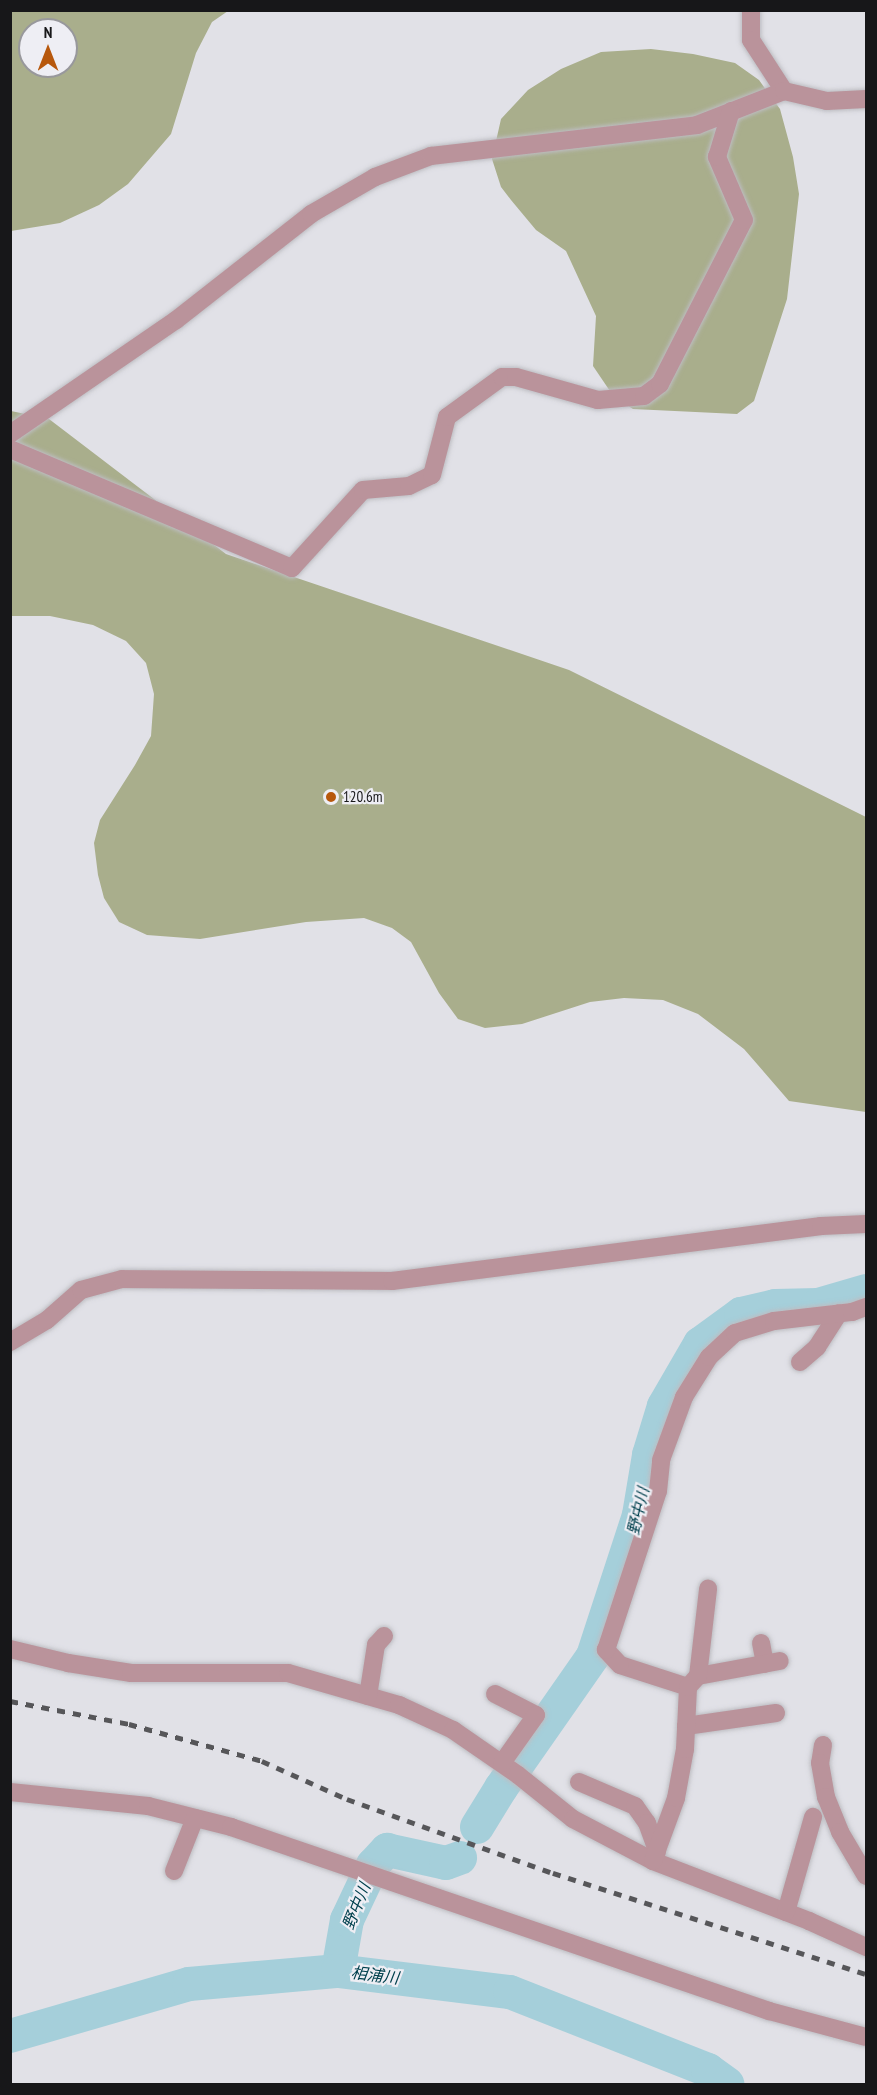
<!DOCTYPE html>
<html>
<head>
<meta charset="utf-8">
<style>
  body { margin:0 }
  #map { position:relative; width:877px; height:2095px; overflow:hidden; background:#e1e1e7; font-family:"PT Sans Narrow","Noto Sans JP",sans-serif }
  div>[style] { position:absolute }
  .forest>* { inset:0; background:#a9ae8c }
  .river>* { height:34px; margin:-17px; padding:0 17px; transform-origin:17px; border-radius:17px; background:#a5cfda }
  .roads { filter:drop-shadow(0 0 2px #bdbdc2) drop-shadow(0 0 2px #bdbdc2) }
  .minor>* { height:18px; margin:-9px; padding:0 9px; transform-origin:9px; border-radius:9px; background:#ba939b }
  .rail>* { height:4.5px; margin-top:-2.25px; transform-origin:0; background:repeating-linear-gradient(90deg,#565659 0 8px,transparent 0 16px) }
  .dots>* { width:16px; height:16px; translate:-50% -50%; box-sizing:border-box; border:3px solid #eeeef4; border-radius:50% }
  span { translate:-50% -50%; white-space:nowrap; text-align:center; line-height:1.15; -webkit-text-stroke:4.5px #eeeef4; paint-order:stroke }
  .poi-label { font-size:15px; color:#171719 }
  .left { translate:0 -50%; text-align:left }
  .water-label { font-size:16px; color:#00404d; font-style:italic }
  .frame { position:absolute; inset:0; border:12px solid #171719; pointer-events:none }
  .north { position:absolute; left:18px; top:18px; width:60px; height:60px; box-sizing:border-box; background:#eeeef4; border:2px solid #98989c; border-radius:50%; rotate:0deg; font-size:16px; font-weight:700; line-height:24px; text-align:center; color:#171719 }
  .north::after { content:''; display:block; margin:auto; width:21px; height:27px; background:#b7580d; clip-path:polygon(50% 0,100% 100%,50% 72%,0 100%) }
</style>
</head>
<body>
<div id="map">
  <div class="forest">
    <div style="clip-path:polygon(evenodd,10px 11px,228px 11px,212px 22px,196px 53px,171px 134px,128px 184px,99px 205px,60px 223px,11px 231px,10px 11px,30px 30px,66px 30px,66px 66px,30px 66px,30px 30px)"></div>
    <div style="clip-path:polygon(651px 49px,693px 54px,735px 63px,759px 80px,780px 109px,793px 157px,799px 194px,787px 299px,754px 401px,737px 414px,633px 409px,614px 397px,593px 366px,596px 316px,566px 251px,536px 230px,511px 200px,501px 187px,492px 159px,501px 119px,528px 90px,561px 69px,601px 52px)"></div>
    <div style="clip-path:polygon(11px 411px,49px 419px,226px 554px,569px 670px,866px 817px,866px 1112px,789px 1101px,744px 1049px,698px 1014px,663px 1000px,624px 998px,590px 1002px,522px 1024px,485px 1028px,458px 1019px,439px 993px,411px 942px,392px 928px,364px 918px,306px 922px,200px 939px,147px 935px,119px 922px,104px 898px,98px 875px,94px 843px,100px 820px,135px 765px,151px 736px,154px 694px,146px 663px,126px 641px,93px 625px,50px 616px,11px 616px)"></div>
  </div>
  <div class="river">
    <div style="left:477px;top:1827px;width:46px;rotate:-58.4deg"></div>
    <div style="left:501px;top:1788px;width:161px;rotate:-55.1deg"></div>
    <div style="left:593px;top:1656px;width:148px;rotate:-71.9deg"></div>
    <div style="left:639px;top:1515px;width:61px;rotate:-80.5deg"></div>
    <div style="left:649px;top:1455px;width:51px;rotate:-73deg"></div>
    <div style="left:664px;top:1406px;width:72px;rotate:-59.9deg"></div>
    <div style="left:700px;top:1344px;width:51px;rotate:-36.2deg"></div>
    <div style="left:741px;top:1314px;width:35px;rotate:-13deg"></div>
    <div style="left:775px;top:1306px;width:43px;rotate:-1.3deg"></div>
    <div style="left:818px;top:1305px;width:50px;rotate:-16.3deg"></div>
    <div style="left:338px;top:1971px;width:52px;rotate:-80deg"></div>
    <div style="left:347px;top:1920px;width:61px;rotate:-64.7deg"></div>
    <div style="left:373px;top:1865px;width:21px;rotate:-47deg"></div>
    <div style="left:387px;top:1850px;width:60px;rotate:12.4deg"></div>
    <div style="left:446px;top:1863px;width:15px;rotate:-20deg"></div>
    <div style="left:10px;top:2036px;width:186px;rotate:-16.2deg"></div>
    <div style="left:189px;top:1984px;width:150px;rotate:-5deg"></div>
    <div style="left:338px;top:1971px;width:173px;rotate:7deg"></div>
    <div style="left:510px;top:1992px;width:213px;rotate:21.5deg"></div>
    <div style="left:708px;top:2070px;width:24px;rotate:36deg"></div>
  </div>
  <div class="roads">
    <div class="minor">
      <div style="left:751px;top:10px;width:30px;rotate:90deg"></div>
      <div style="left:751px;top:40px;width:61px;rotate:57.1deg"></div>
      <div style="left:10px;top:434px;width:201px;rotate:-34.5deg"></div>
      <div style="left:176px;top:320px;width:172px;rotate:-38.1deg"></div>
      <div style="left:311px;top:214px;width:74px;rotate:-30deg"></div>
      <div style="left:375px;top:177px;width:60px;rotate:-20.6deg"></div>
      <div style="left:431px;top:156px;width:268px;rotate:-6.6deg"></div>
      <div style="left:697px;top:125px;width:93px;rotate:-21.3deg"></div>
      <div style="left:784px;top:91px;width:44px;rotate:13.1deg"></div>
      <div style="left:827px;top:101px;width:39px;rotate:-3deg"></div>
      <div style="left:10px;top:449px;width:306px;rotate:22.9deg"></div>
      <div style="left:292px;top:568px;width:105px;rotate:-47.7deg"></div>
      <div style="left:363px;top:490px;width:46px;rotate:-5deg"></div>
      <div style="left:409px;top:486px;width:25px;rotate:-26deg"></div>
      <div style="left:432px;top:475px;width:60px;rotate:-75.5deg"></div>
      <div style="left:447px;top:417px;width:68px;rotate:-36deg"></div>
      <div style="left:502px;top:377px;width:14px"></div>
      <div style="left:516px;top:377px;width:85px;rotate:15.7deg"></div>
      <div style="left:598px;top:400px;width:46px;rotate:-5deg"></div>
      <div style="left:644px;top:396px;width:20px;rotate:-37deg"></div>
      <div style="left:660px;top:384px;width:184px;rotate:-62.9deg"></div>
      <div style="left:744px;top:220px;width:69px;rotate:-113.2deg"></div>
      <div style="left:717px;top:157px;width:48px;rotate:-73.1deg"></div>
      <div style="left:10px;top:1342px;width:43px;rotate:-30.7deg"></div>
      <div style="left:47px;top:1320px;width:45px;rotate:-41.4deg"></div>
      <div style="left:81px;top:1290px;width:42px;rotate:-15deg"></div>
      <div style="left:122px;top:1279px;width:270px;rotate:0.4deg"></div>
      <div style="left:392px;top:1281px;width:433px;rotate:-7.3deg"></div>
      <div style="left:821px;top:1226px;width:45px;rotate:-2.5deg"></div>
      <div style="left:800px;top:1362px;width:23px;rotate:-41deg"></div>
      <div style="left:817px;top:1347px;width:40px;rotate:-57.1deg"></div>
      <div style="left:761px;top:1643px;width:21px;rotate:79deg"></div>
      <div style="left:10px;top:1649px;width:60px;rotate:13.6deg"></div>
      <div style="left:68px;top:1663px;width:64px;rotate:9deg"></div>
      <div style="left:131px;top:1673px;width:157px"></div>
      <div style="left:288px;top:1673px;width:116px;rotate:16.1deg"></div>
      <div style="left:399px;top:1705px;width:60px;rotate:24.8deg"></div>
      <div style="left:453px;top:1730px;width:79px;rotate:34.7deg"></div>
      <div style="left:518px;top:1775px;width:70px;rotate:38.7deg"></div>
      <div style="left:573px;top:1819px;width:90px;rotate:27.7deg"></div>
      <div style="left:653px;top:1861px;width:167px;rotate:21deg"></div>
      <div style="left:809px;top:1921px;width:63px;rotate:24.5deg"></div>
      <div style="left:698px;top:1676px;width:83px;rotate:-10.4deg"></div>
      <div style="left:688px;top:1687px;width:71px;rotate:-162.1deg"></div>
      <div style="left:620px;top:1665px;width:21px;rotate:-133deg"></div>
      <div style="left:606px;top:1650px;width:167px;rotate:-71.9deg"></div>
      <div style="left:658px;top:1491px;width:31px;rotate:-84deg"></div>
      <div style="left:661px;top:1460px;width:67px;rotate:-69.9deg"></div>
      <div style="left:684px;top:1397px;width:47px;rotate:-58deg"></div>
      <div style="left:709px;top:1357px;width:35px;rotate:-43deg"></div>
      <div style="left:735px;top:1333px;width:41px;rotate:-17.1deg"></div>
      <div style="left:774px;top:1321px;width:79px;rotate:-6.6deg"></div>
      <div style="left:852px;top:1312px;width:15px;rotate:-20deg"></div>
      <div style="left:495px;top:1694px;width:46px;rotate:27.1deg"></div>
      <div style="left:536px;top:1715px;width:59px;rotate:125.3deg"></div>
      <div style="left:368px;top:1696px;width:52px;rotate:-81.1deg"></div>
      <div style="left:376px;top:1645px;width:12px;rotate:-48deg"></div>
      <div style="left:686px;top:1726px;width:91px;rotate:-8.2deg"></div>
      <div style="left:823px;top:1745px;width:18px;rotate:99deg"></div>
      <div style="left:820px;top:1763px;width:35px;rotate:80deg"></div>
      <div style="left:826px;top:1797px;width:38px;rotate:68deg"></div>
      <div style="left:840px;top:1832px;width:51px;rotate:59.4deg"></div>
      <div style="left:579px;top:1782px;width:61px;rotate:23.2deg"></div>
      <div style="left:635px;top:1806px;width:21px;rotate:55deg"></div>
      <div style="left:647px;top:1823px;width:30px;rotate:70deg"></div>
      <div style="left:10px;top:1792px;width:139px;rotate:5.8deg"></div>
      <div style="left:148px;top:1806px;width:86px;rotate:14.2deg"></div>
      <div style="left:231px;top:1827px;width:569px;rotate:18.88deg"></div>
      <div style="left:769px;top:2011px;width:100px;rotate:15deg"></div>
      <div style="left:653px;top:1861px;width:67px;rotate:-69.9deg"></div>
      <div style="left:676px;top:1798px;width:50px;rotate:-79.6deg"></div>
      <div style="left:685px;top:1749px;width:62px;rotate:-87.2deg"></div>
      <div style="left:688px;top:1687px;width:15px;rotate:-48deg"></div>
      <div style="left:698px;top:1676px;width:88px;rotate:-83.4deg"></div>
      <div style="left:174px;top:1871px;width:57px;rotate:-68.4deg"></div>
      <div style="left:786px;top:1912px;width:99px;rotate:-74.1deg"></div>
    </div>
  </div>
  <div class="rail">
    <div style="left:10px;top:1701px;width:121px;rotate:10.9deg"></div>
    <div style="left:129px;top:1724px;width:138px;rotate:15.5deg"></div>
    <div style="left:262px;top:1761px;width:93px;rotate:24.1deg"></div>
    <div style="left:347px;top:1799px;width:219px;rotate:19.8deg"></div>
    <div style="left:553px;top:1873px;width:329px;rotate:17.9deg"></div>
  </div>
  <div class="dots">
    <div style="left:331px;top:797px;background:#b7580d"></div>
  </div>
  <div class="poi-label">
    <span class="left" style="left:343px;top:797px">120.6m</span>
  </div>
  <div class="water-label">
    <span style="left:638px;top:1511px;rotate:-77deg">野中川</span>
    <span style="left:356px;top:1906px;rotate:-68deg">野中川</span>
    <span style="left:375px;top:1975px;rotate:7deg">相浦川</span>
  </div>
  <div class="frame"></div>
  <div class="north">N</div>
</div>
</body>
</html>
